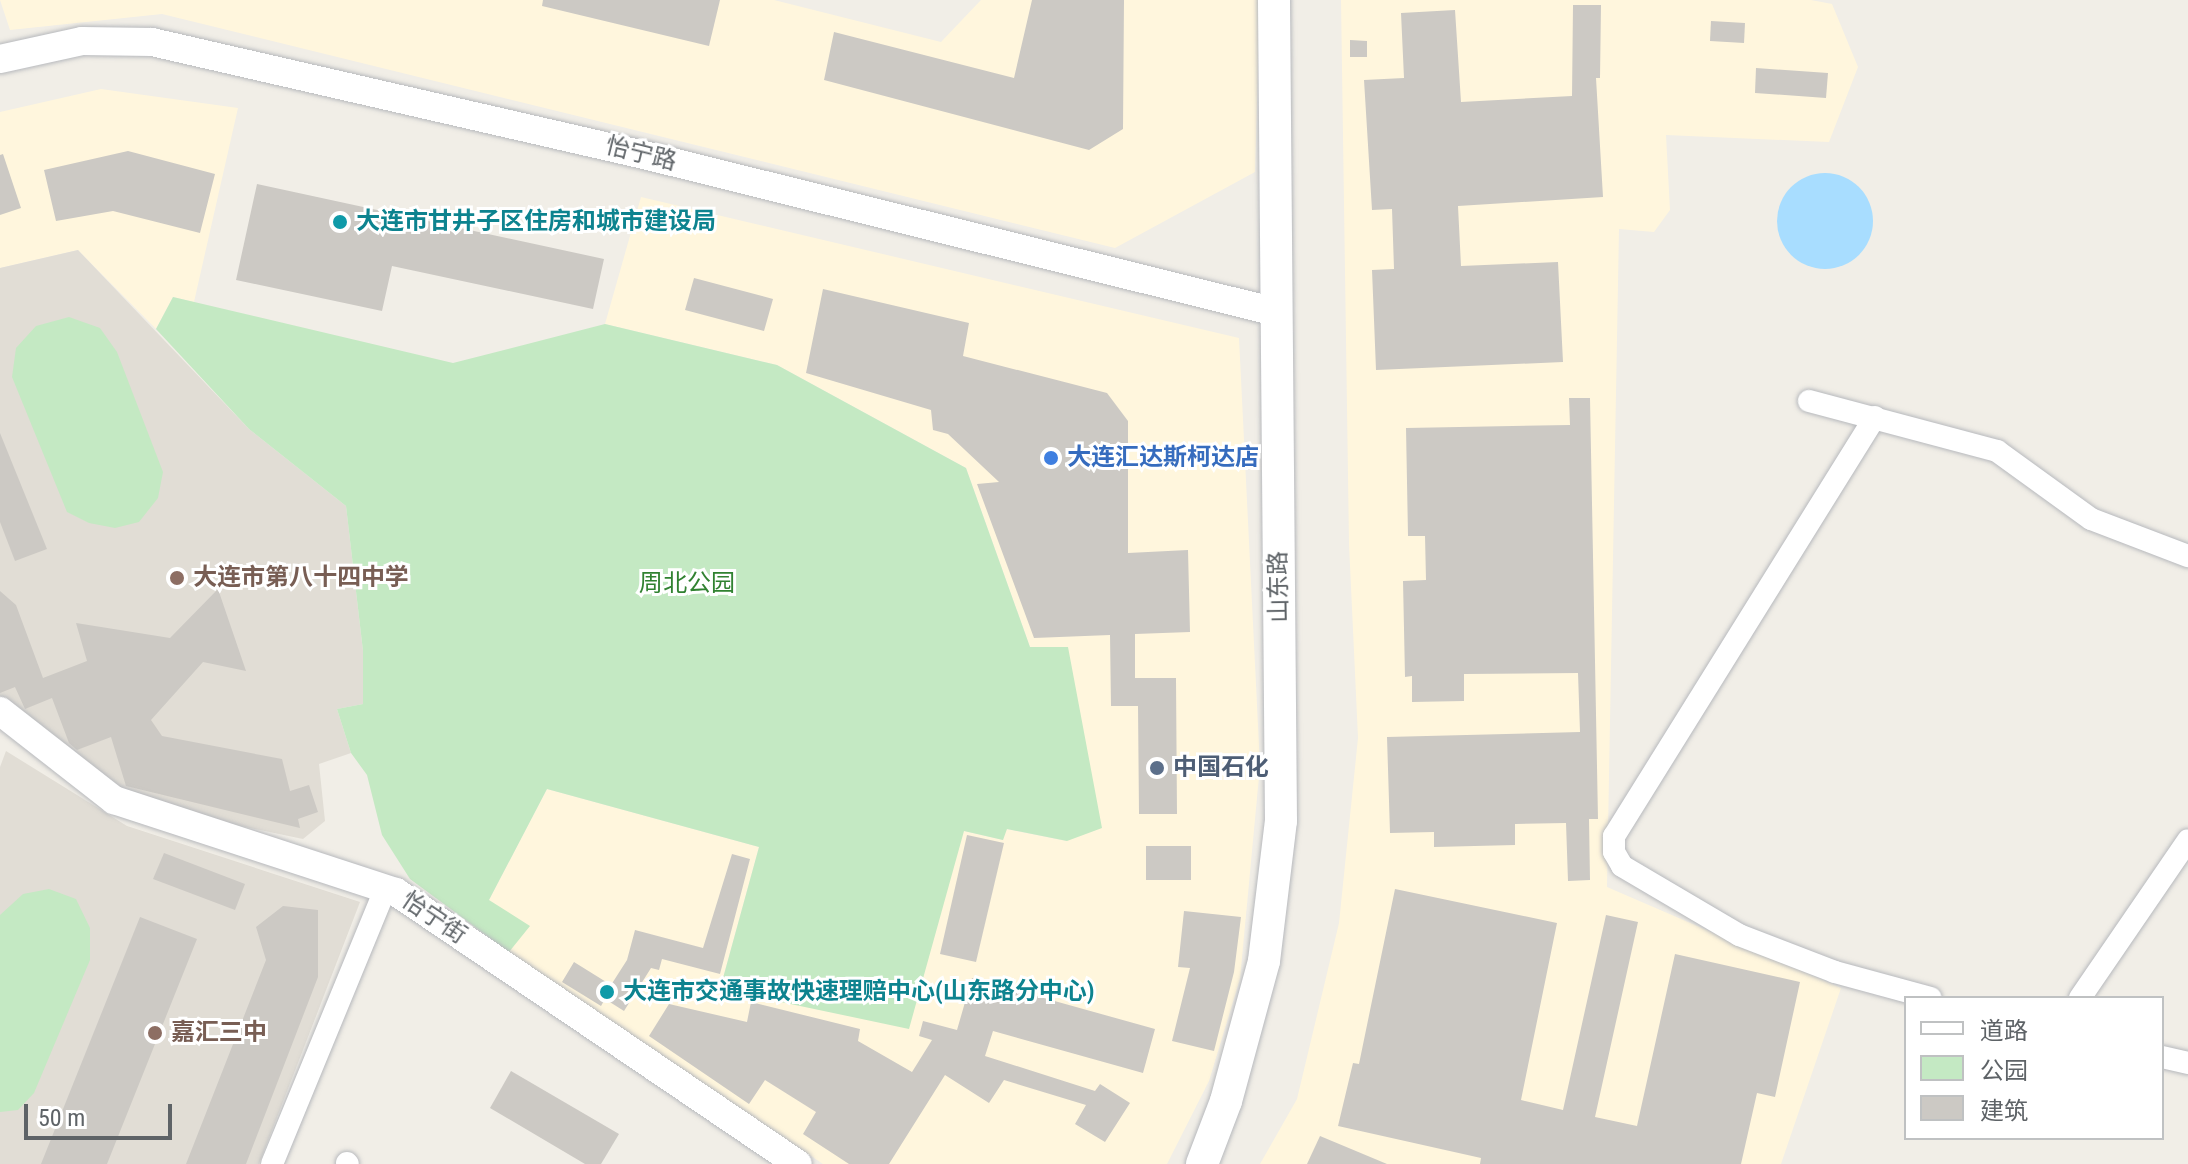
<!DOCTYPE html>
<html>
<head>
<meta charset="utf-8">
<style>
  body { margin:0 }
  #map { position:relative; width:2188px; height:1164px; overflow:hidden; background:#f1eee7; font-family:"Roboto Condensed","Noto Sans SC",sans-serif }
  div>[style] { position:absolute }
  .commercial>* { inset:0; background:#fff6dd }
  .education>* { inset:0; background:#e1ddd5 }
  .green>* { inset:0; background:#c4e9c3 }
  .water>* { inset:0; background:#a8ddff }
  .round { border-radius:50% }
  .building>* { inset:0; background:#ccc9c4 }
  .roads { filter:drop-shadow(0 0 2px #b7b9bd) drop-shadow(0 0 2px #b7b9bd) }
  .minor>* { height:22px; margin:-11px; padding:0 11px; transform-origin:11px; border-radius:11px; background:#fff }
  .tertiary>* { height:28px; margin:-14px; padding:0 14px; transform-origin:14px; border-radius:14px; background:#fff }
  .secondary>* { height:32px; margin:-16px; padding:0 16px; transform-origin:16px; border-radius:16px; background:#fff }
  .dots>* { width:22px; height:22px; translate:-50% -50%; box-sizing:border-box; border:4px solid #fff; border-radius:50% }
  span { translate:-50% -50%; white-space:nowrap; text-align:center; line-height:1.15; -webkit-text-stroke:6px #fff; paint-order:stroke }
  .street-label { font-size:24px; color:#5e6367 }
  .culture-label { font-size:24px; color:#0d838f; font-weight:700 }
  .left { translate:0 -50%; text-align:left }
  .shop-label { font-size:24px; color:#366cbe; font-weight:700 }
  .education-label { font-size:24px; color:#785e54; font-weight:700 }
  .park-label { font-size:24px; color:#318231 }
  .service-label { font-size:24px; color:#4e5e75; font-weight:700 }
  .legend { position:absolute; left:1904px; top:996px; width:260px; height:144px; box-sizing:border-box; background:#fff; border:2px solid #bfc1c2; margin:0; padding:10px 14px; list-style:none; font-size:24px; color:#5e6367 }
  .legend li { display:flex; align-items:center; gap:16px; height:40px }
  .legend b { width:40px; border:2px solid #bfc1c2 }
  .scale { position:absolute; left:24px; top:1104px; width:148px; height:36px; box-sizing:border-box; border:4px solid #5e6367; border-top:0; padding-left:10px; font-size:24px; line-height:28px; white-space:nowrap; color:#5e6367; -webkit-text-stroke:6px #fff; paint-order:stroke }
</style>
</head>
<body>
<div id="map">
  <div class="commercial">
    <div style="clip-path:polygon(0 0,774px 0,941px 42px,981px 0,1260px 0,1255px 172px,1115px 248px,162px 14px,10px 30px)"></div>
    <div style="clip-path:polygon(1341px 0,1811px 0,1832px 4px,1858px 67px,1829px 142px,1666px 135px,1670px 210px,1654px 232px,1619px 229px,1607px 887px,1841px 988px,1781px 1164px,1260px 1164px,1297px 1099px,1339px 923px,1358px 738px,1349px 544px)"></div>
    <div style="clip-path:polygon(101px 89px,238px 108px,194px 302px,173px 297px,156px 329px,78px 250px,0 268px,0 112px)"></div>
    <div style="clip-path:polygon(641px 197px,1239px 338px,1260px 766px,1240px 979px,1209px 1081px,1167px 1164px,823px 1164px,509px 952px,489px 900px,547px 789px,759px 847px,720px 989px,964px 831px,1003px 840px,1006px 829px,1067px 841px,1030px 647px,966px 468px,777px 365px,605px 324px)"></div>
  </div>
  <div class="education">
    <div style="clip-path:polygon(78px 250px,249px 429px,346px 506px,363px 651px,363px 704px,337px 709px,351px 753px,319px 764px,325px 821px,303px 839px,131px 803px,0 699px,0 268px)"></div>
    <div style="clip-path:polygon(6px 751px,127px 826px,360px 902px,259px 1164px,0 1164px,0 767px)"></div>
  </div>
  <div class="green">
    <div style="clip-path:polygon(173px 297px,453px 363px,605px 324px,777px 365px,966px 468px,1030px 647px,1068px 647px,1102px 828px,1067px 841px,1007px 829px,1003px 840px,964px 831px,909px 1029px,720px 989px,759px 847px,547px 789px,489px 900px,530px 926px,509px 952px,410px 879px,382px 835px,367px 775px,351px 753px,337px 709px,363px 704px,363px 651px,346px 506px,249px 429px,156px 329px)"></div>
    <div style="clip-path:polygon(69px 317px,100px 328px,117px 352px,163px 472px,158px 498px,139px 522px,115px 528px,89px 523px,67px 512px,12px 377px,16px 348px,36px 326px)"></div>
    <div style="clip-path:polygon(49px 889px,76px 899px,90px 928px,90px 960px,34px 1093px,18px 1110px,0 1112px,0 915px,23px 894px)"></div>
  </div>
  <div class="water">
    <div class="round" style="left:1777px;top:173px;width:96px;height:96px"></div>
  </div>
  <div class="building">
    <div style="clip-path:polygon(543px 0,720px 0,709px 46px,542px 6px)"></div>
    <div style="clip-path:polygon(1032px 0,1124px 0,1123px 129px,1089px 150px,824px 80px,834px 32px,1014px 78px)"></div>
    <div style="clip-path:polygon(1573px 5px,1601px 5px,1600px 78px,1596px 78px,1603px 197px,1458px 206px,1461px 266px,1558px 262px,1563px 362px,1376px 370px,1372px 270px,1394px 269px,1392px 209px,1372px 210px,1364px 80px,1404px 78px,1401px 13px,1455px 10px,1461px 102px,1572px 96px)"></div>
    <div style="clip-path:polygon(1711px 21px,1745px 23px,1744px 43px,1710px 41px)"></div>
    <div style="clip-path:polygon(1350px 40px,1367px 41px,1367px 57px,1350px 57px)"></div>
    <div style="clip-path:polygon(1756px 68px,1828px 73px,1826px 98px,1755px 93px)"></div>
    <div style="clip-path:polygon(128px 151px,215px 174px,200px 233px,113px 211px,56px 221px,44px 170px)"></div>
    <div style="clip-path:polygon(3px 154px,21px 208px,0 215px,0 155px)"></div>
    <div style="clip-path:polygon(257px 184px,604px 259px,593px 309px,392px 266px,382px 311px,236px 280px)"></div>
    <div style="clip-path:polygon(694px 278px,773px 299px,764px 331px,685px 310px)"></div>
    <div style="clip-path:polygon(823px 289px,969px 323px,963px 356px,1107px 393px,1128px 421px,1128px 553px,1188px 550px,1190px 632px,1135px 634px,1135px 678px,1176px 678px,1177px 814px,1139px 814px,1138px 706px,1111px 706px,1110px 635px,1034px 638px,977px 484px,999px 482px,948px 434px,933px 430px,931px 410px,806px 373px)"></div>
    <div style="clip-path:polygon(1569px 398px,1590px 398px,1598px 819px,1589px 819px,1590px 880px,1568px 881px,1566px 823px,1515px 824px,1515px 845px,1434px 847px,1434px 832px,1390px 833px,1387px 737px,1580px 732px,1578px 673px,1464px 674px,1464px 701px,1412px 702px,1412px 676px,1405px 677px,1403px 581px,1426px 580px,1425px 536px,1408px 536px,1406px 428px,1570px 425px)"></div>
    <div style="clip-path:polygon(0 433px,47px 549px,15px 561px,0 522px)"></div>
    <div style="clip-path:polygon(218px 589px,246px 671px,203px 662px,151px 720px,162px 736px,282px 759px,290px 791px,309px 785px,318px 812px,298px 819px,300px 828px,126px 786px,111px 737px,77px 750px,69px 743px,52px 698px,25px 709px,15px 687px,0 693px,0 591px,16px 605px,43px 678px,87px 661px,76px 623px,170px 638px)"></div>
    <div style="clip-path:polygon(967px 835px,1004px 843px,976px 962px,940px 954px)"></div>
    <div style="clip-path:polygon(1146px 846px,1191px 846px,1191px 880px,1146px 880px)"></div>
    <div style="clip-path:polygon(164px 853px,245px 884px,235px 910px,153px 879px)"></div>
    <div style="clip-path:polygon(732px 854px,750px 859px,720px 974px,662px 959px,659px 970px,651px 968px,624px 1011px,605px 999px,601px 1006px,562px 982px,574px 962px,611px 985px,627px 960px,635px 930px,703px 948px)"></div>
    <div style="clip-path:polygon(1395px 889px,1557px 923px,1521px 1100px,1563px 1110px,1606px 915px,1638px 922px,1595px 1117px,1637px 1126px,1675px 954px,1800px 982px,1775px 1097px,1757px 1093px,1741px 1164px,1480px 1164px,1481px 1158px,1338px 1126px,1353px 1063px,1359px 1064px)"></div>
    <div style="clip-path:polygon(283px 906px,318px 910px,318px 977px,246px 1164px,186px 1164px,266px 960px,256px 927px)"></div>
    <div style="clip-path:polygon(1184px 911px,1241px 917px,1234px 972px,1214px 1051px,1172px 1041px,1190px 968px,1178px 967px)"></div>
    <div style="clip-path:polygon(140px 917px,197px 939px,107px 1164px,41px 1164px)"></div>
    <div style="clip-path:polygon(972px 978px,1155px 1029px,1143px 1073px,993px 1031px,985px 1056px,1095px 1091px,1100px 1084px,1130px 1103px,1105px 1142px,1075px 1124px,1086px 1105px,1004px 1080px,989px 1103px,945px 1075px,889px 1164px,849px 1164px,803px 1134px,816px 1112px,765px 1080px,749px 1104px,649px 1036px,669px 1004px,747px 1022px,751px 1002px,860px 1029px,858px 1041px,912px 1072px,932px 1040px,919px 1036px,923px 1021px,957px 1030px)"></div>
    <div style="clip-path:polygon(511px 1071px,619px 1134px,601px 1164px,585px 1164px,490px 1108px)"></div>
    <div style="clip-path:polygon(1320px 1136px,1387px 1164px,1307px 1164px)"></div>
  </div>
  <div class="roads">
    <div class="minor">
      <div style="left:1809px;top:401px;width:195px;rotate:14.9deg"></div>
      <div style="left:1997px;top:451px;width:116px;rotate:35.9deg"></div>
      <div style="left:2091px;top:519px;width:104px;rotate:20.9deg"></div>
      <div style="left:1875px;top:417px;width:494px;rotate:121.9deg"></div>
      <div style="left:1614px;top:836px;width:16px;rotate:90deg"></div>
      <div style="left:1614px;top:852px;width:16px;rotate:60deg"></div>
      <div style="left:1622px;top:866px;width:136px;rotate:30.5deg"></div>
      <div style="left:1739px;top:935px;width:103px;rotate:21.1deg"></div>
      <div style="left:1835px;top:972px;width:99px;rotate:15.2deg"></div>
      <div style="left:2080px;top:998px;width:191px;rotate:-55.6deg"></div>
      <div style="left:2162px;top:1057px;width:27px;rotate:13deg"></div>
      <div style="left:347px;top:1163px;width:1px;rotate:45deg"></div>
      <div style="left:272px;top:1164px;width:299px;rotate:-67.6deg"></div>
    </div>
    <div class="tertiary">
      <div style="left:0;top:59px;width:84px;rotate:-12.4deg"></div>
      <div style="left:82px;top:41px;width:70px;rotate:0.8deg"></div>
      <div style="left:152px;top:42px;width:505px;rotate:12.94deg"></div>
      <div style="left:644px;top:155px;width:651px;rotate:13.95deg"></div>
      <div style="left:0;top:711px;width:145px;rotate:38deg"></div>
      <div style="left:114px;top:800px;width:297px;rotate:18.1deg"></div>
      <div style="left:396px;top:892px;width:485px;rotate:34.1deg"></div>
    </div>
    <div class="secondary">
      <div style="left:1202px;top:1164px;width:67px;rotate:-69.1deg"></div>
      <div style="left:1226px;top:1101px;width:145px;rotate:-74.8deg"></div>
      <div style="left:1264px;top:961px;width:141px;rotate:-83.1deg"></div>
      <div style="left:1281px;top:821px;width:821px;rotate:-90.49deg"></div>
    </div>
  </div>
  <div class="dots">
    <div style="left:340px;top:222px;background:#0f9aa8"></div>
    <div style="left:1051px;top:458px;background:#3f7fe0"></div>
    <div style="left:177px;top:578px;background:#8d6e63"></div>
    <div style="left:1157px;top:768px;background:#5c6f8a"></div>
    <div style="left:607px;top:992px;background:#0f9aa8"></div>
    <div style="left:155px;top:1033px;background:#8d6e63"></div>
  </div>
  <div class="street-label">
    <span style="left:641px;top:154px;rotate:14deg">怡宁路</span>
    <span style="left:1279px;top:587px;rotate:-91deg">山东路</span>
    <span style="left:434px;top:918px;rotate:34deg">怡宁街</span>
  </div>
  <div class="culture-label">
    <span class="left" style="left:356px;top:222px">大连市甘井子区住房和城市建设局</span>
    <span class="left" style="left:623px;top:992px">大连市交通事故快速理赔中心(山东路分中心)</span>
  </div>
  <div class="shop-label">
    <span class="left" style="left:1067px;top:458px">大连汇达斯柯达店</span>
  </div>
  <div class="education-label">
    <span class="left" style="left:193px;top:578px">大连市第八十四中学</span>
    <span class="left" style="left:171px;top:1033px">嘉汇三中</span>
  </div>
  <div class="park-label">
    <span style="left:687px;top:584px">周北公园</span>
  </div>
  <div class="service-label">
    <span class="left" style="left:1173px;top:768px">中国石化</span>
  </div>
  <ul class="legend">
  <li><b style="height:10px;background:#fff"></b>道路</li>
  <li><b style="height:22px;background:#c4e9c3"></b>公园</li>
  <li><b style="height:22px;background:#ccc9c4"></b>建筑</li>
  </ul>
  <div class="scale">50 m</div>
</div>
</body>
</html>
